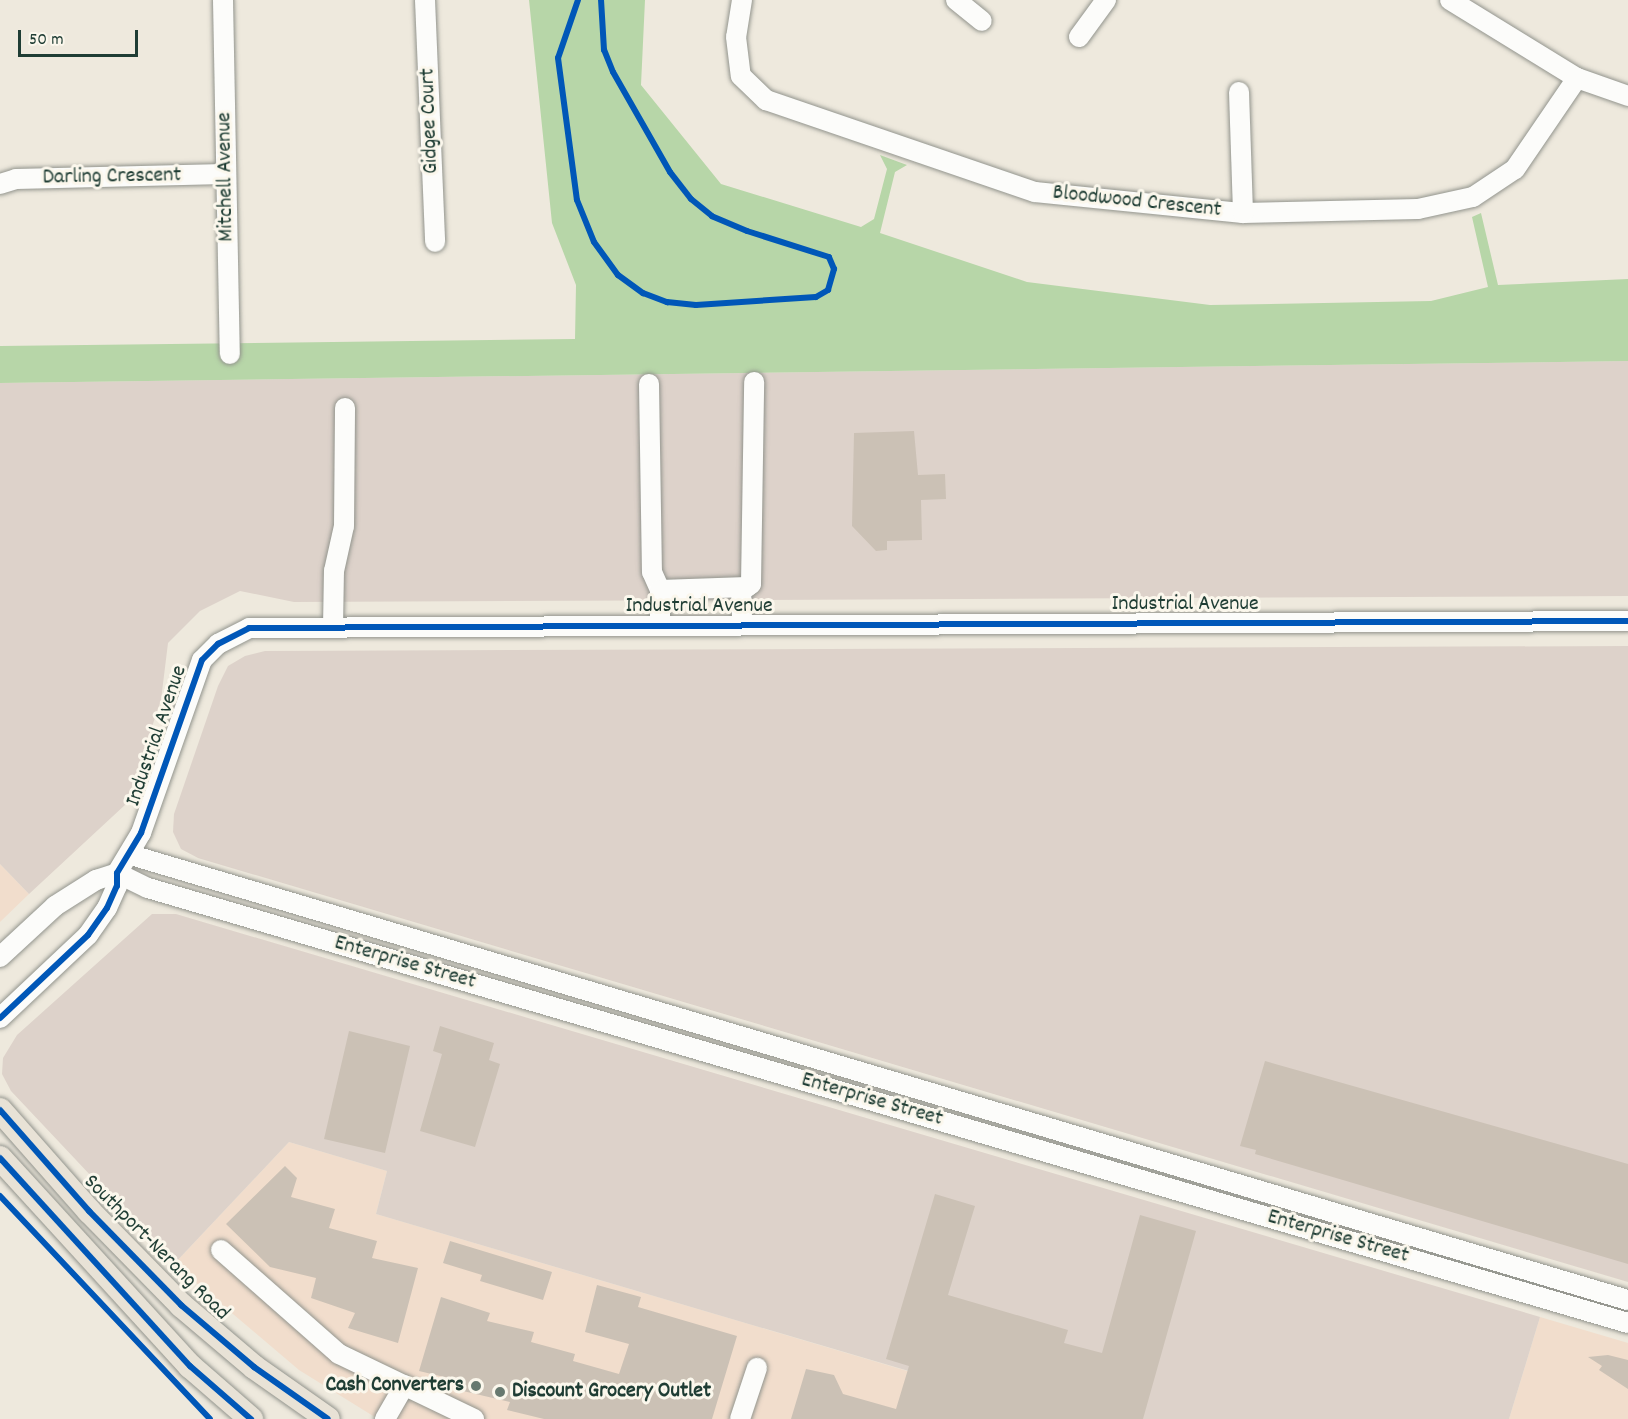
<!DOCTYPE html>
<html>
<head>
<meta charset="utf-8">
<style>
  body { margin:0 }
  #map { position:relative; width:1628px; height:1419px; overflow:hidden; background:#eee9dd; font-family:Dekko,sans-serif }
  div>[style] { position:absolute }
  .built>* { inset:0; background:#f1ddcc }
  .industrial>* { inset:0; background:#ddd2ca }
  .green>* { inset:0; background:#b7d6a8 }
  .building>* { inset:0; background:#cbc1b5 }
  .roads { filter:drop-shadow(0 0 2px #92948d) drop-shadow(0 0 2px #92948d) }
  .minor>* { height:20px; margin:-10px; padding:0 10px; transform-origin:10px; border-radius:10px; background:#fcfcfa }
  .major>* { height:24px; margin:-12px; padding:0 12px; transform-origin:12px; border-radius:12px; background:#e8e2d6 }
  .cycleway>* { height:6px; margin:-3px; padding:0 3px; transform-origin:3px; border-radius:3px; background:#0057b8 }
  .dots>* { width:16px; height:16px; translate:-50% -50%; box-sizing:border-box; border:3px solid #fbf7ec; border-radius:50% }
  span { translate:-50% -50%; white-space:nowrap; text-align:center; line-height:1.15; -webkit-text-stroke:6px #fbf7ec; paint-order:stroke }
  .street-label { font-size:22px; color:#1f3d34 }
  .poi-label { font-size:22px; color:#1f3d34; font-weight:700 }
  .right { translate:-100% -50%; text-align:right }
  .left { translate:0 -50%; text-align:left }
  .scale { position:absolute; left:18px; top:30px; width:120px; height:27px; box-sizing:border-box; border:3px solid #1f3d34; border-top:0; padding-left:8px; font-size:18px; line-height:21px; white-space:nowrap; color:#1f3d34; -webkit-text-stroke:4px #fbf7ec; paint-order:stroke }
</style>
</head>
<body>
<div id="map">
  <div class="built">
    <div style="clip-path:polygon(0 864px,29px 894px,0 922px)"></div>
    <div style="clip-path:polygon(289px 1142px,387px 1171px,376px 1214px,1070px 1419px,378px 1419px,299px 1370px,174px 1264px)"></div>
    <div style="clip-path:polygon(1540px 1317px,1628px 1343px,1628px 1419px,1509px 1419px)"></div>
  </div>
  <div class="industrial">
    <div style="clip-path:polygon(1628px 361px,1628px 596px,294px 602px,240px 591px,200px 611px,168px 643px,161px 700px,126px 804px,29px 894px,0 864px,0 383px)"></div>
    <div style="clip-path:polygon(1628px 646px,1628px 1282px,198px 858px,181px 849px,173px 832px,174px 814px,218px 686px,228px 666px,245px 656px,265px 651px)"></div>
    <div style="clip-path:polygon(152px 914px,176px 914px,1540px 1317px,1509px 1419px,1071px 1419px,376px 1214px,387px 1171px,289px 1142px,174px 1264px,11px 1091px,2px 1074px,3px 1058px,17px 1035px)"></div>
  </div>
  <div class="green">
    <div style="clip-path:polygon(529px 0,645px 0,641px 85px,721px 184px,861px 227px,874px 219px,887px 169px,880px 155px,907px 165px,895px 172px,880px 233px,1027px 282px,1210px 305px,1431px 301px,1488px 287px,1472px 217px,1481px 213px,1498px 285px,1628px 279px,1628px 361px,0 383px,0 346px,575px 339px,576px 285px,552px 223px)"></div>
  </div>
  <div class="building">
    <div style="clip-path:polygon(914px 431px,918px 475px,945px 474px,946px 499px,921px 500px,922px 540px,887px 541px,887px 550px,876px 551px,852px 526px,854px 433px)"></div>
    <div style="clip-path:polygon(440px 1026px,494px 1043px,489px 1060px,500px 1064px,475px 1147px,420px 1131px,442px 1054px,433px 1051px)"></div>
    <div style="clip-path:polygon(349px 1031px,410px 1046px,385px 1153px,324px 1139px)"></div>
    <div style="clip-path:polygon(1265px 1061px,1628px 1164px,1628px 1264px,1255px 1154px,1256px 1150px,1240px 1146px)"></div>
    <div style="clip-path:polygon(285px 1166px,297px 1178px,291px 1197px,335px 1209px,329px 1228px,377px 1241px,372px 1258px,418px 1268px,398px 1343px,348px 1328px,355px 1313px,311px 1298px,316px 1278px,270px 1267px,226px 1224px)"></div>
    <div style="clip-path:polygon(935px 1194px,975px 1206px,948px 1295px,1068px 1330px,1064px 1343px,1102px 1353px,1140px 1215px,1196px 1231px,1143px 1419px,791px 1419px,806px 1369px,834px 1375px,843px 1394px,896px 1409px,909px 1366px,886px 1359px)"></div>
    <div style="clip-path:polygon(450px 1241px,552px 1272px,543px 1300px,480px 1281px,482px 1275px,443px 1263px)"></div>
    <div style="clip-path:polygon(597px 1285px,641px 1297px,638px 1307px,737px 1336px,712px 1419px,544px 1419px,507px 1410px,510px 1402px,463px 1391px,465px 1382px,419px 1371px,441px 1297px,490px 1313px,487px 1321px,534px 1332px,531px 1342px,575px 1354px,573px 1361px,619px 1374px,629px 1344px,585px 1332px)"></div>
    <div style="clip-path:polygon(1608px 1355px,1628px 1360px,1628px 1389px,1599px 1370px,1602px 1366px,1588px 1357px)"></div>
  </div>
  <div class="roads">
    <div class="minor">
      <div style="left:223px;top:0;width:354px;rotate:88.9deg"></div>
      <div style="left:425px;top:0;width:242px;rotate:87.6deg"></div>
      <div style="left:742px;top:0;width:37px;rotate:99deg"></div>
      <div style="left:736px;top:37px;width:39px;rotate:83deg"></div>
      <div style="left:741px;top:76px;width:35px;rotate:44deg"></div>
      <div style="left:766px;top:100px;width:284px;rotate:18.9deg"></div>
      <div style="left:1035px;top:192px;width:209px;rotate:5.8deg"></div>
      <div style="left:1243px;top:213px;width:175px;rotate:-1.3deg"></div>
      <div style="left:1418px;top:209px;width:56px;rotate:-12.3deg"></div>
      <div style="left:1473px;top:197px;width:50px;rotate:-33.7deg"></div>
      <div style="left:1515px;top:169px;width:110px;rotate:-55.7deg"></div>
      <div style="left:956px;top:0;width:33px;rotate:39deg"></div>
      <div style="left:1450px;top:0;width:149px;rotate:31.6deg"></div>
      <div style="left:1577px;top:78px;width:54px;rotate:19.4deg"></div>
      <div style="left:1079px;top:37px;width:46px;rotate:-53.9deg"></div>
      <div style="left:1239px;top:92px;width:121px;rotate:88.1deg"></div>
      <div style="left:0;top:184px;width:17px;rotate:-17deg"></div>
      <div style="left:16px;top:179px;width:209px;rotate:-1.4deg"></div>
      <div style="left:649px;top:384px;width:188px;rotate:89.1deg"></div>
      <div style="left:652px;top:572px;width:20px;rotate:66deg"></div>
      <div style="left:660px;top:590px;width:87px;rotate:-2deg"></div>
      <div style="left:747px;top:587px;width:5px;rotate:-37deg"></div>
      <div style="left:751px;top:584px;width:202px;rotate:-89.1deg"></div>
      <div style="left:741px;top:588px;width:37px;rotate:88deg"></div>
      <div style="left:660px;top:625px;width:35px;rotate:-90deg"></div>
      <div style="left:333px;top:627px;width:56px;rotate:-89deg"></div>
      <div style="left:334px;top:571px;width:46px;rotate:-77.5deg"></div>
      <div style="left:344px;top:526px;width:118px;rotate:-89.5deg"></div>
      <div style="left:131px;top:855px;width:1562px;rotate:16.56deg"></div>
      <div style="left:0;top:957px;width:75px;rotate:-42.8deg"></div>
      <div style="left:55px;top:906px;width:49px;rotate:-32.4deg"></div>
      <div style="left:96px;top:880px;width:22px;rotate:-18deg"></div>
      <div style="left:117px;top:873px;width:34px;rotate:26deg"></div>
      <div style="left:148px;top:888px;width:1543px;rotate:16.38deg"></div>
      <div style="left:0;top:1018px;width:121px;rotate:-43.3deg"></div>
      <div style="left:88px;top:935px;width:33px;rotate:-55deg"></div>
      <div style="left:107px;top:908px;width:24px;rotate:-66deg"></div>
      <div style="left:117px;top:886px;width:13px;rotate:-90deg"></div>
      <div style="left:117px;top:873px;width:47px;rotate:-59deg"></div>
      <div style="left:141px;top:833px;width:183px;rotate:-70.6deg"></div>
      <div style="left:202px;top:660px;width:23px;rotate:-45deg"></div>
      <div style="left:218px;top:644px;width:35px;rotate:-27deg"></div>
      <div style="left:249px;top:628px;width:1379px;rotate:-0.29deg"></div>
      <div style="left:221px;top:1250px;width:157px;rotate:41.4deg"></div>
      <div style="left:339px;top:1354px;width:150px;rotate:25.7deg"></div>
      <div style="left:385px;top:1419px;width:39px;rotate:-60deg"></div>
      <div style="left:740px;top:1419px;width:54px;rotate:-71.6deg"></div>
    </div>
    <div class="major">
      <div style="left:0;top:1110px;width:135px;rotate:48.6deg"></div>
      <div style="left:89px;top:1211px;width:132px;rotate:45.6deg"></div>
      <div style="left:181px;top:1305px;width:96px;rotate:40.3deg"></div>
      <div style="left:254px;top:1367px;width:90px;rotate:35.1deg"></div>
      <div style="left:0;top:1158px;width:282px;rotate:47.6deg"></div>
      <div style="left:190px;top:1366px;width:81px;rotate:41deg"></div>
    </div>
  </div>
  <div class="cycleway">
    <div style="left:578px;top:0;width:61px;rotate:109deg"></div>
    <div style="left:558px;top:58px;width:143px;rotate:82.4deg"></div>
    <div style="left:577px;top:200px;width:45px;rotate:68deg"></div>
    <div style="left:594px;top:242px;width:41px;rotate:54deg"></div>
    <div style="left:618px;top:275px;width:31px;rotate:36deg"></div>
    <div style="left:643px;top:293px;width:26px;rotate:21deg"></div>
    <div style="left:667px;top:302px;width:29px;rotate:6deg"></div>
    <div style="left:696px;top:305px;width:120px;rotate:-3.8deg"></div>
    <div style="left:816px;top:297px;width:14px;rotate:-30deg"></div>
    <div style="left:828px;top:290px;width:22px;rotate:-74deg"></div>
    <div style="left:834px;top:269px;width:13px;rotate:-113deg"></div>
    <div style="left:829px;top:257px;width:86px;rotate:-162.4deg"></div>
    <div style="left:747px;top:231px;width:38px;rotate:-157deg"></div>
    <div style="left:712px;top:216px;width:27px;rotate:-141deg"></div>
    <div style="left:691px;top:199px;width:34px;rotate:-128deg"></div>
    <div style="left:670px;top:172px;width:115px;rotate:-119.7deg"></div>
    <div style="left:613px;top:72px;width:24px;rotate:-112deg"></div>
    <div style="left:604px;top:50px;width:50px;rotate:-93.4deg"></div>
    <div style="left:0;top:1018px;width:121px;rotate:-43.3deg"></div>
    <div style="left:88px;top:935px;width:33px;rotate:-55deg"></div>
    <div style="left:107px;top:908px;width:24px;rotate:-66deg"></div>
    <div style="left:117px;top:886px;width:13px;rotate:-90deg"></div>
    <div style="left:117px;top:873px;width:47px;rotate:-59deg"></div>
    <div style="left:141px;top:833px;width:183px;rotate:-70.6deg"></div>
    <div style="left:202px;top:660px;width:23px;rotate:-45deg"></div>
    <div style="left:218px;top:644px;width:35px;rotate:-27deg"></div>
    <div style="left:249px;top:628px;width:1379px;rotate:-0.29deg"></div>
    <div style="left:0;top:1110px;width:135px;rotate:48.6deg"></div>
    <div style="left:89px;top:1211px;width:132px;rotate:45.6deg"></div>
    <div style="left:181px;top:1305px;width:96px;rotate:40.3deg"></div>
    <div style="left:254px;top:1367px;width:90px;rotate:35.1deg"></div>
    <div style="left:0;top:1158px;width:282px;rotate:47.6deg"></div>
    <div style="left:190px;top:1366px;width:81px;rotate:41deg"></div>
    <div style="left:0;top:1196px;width:306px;rotate:46.7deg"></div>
  </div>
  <div class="dots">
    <div style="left:476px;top:1386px;background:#67796f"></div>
    <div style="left:500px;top:1392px;background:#67796f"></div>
  </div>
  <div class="street-label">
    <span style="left:430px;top:121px;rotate:-92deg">Gidgee Court</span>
    <span style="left:112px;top:177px;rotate:-1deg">Darling Crescent</span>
    <span style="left:226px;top:177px;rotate:-91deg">Mitchell Avenue</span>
    <span style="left:1137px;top:202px;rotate:6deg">Bloodwood Crescent</span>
    <span style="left:1185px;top:605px">Industrial Avenue</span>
    <span style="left:699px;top:607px">Industrial Avenue</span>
    <span style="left:157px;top:736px;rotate:-71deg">Industrial Avenue</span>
    <span style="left:405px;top:963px;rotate:16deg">Enterprise Street</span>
    <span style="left:872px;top:1100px;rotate:16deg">Enterprise Street</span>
    <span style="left:1338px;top:1237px;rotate:16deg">Enterprise Street</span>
    <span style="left:156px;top:1248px;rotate:45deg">Southport-Nerang Road</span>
  </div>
  <div class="poi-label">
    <span class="right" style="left:464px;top:1386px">Cash Converters</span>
    <span class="left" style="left:512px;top:1392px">Discount Grocery Outlet</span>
  </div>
  <div class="scale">50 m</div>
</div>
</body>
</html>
